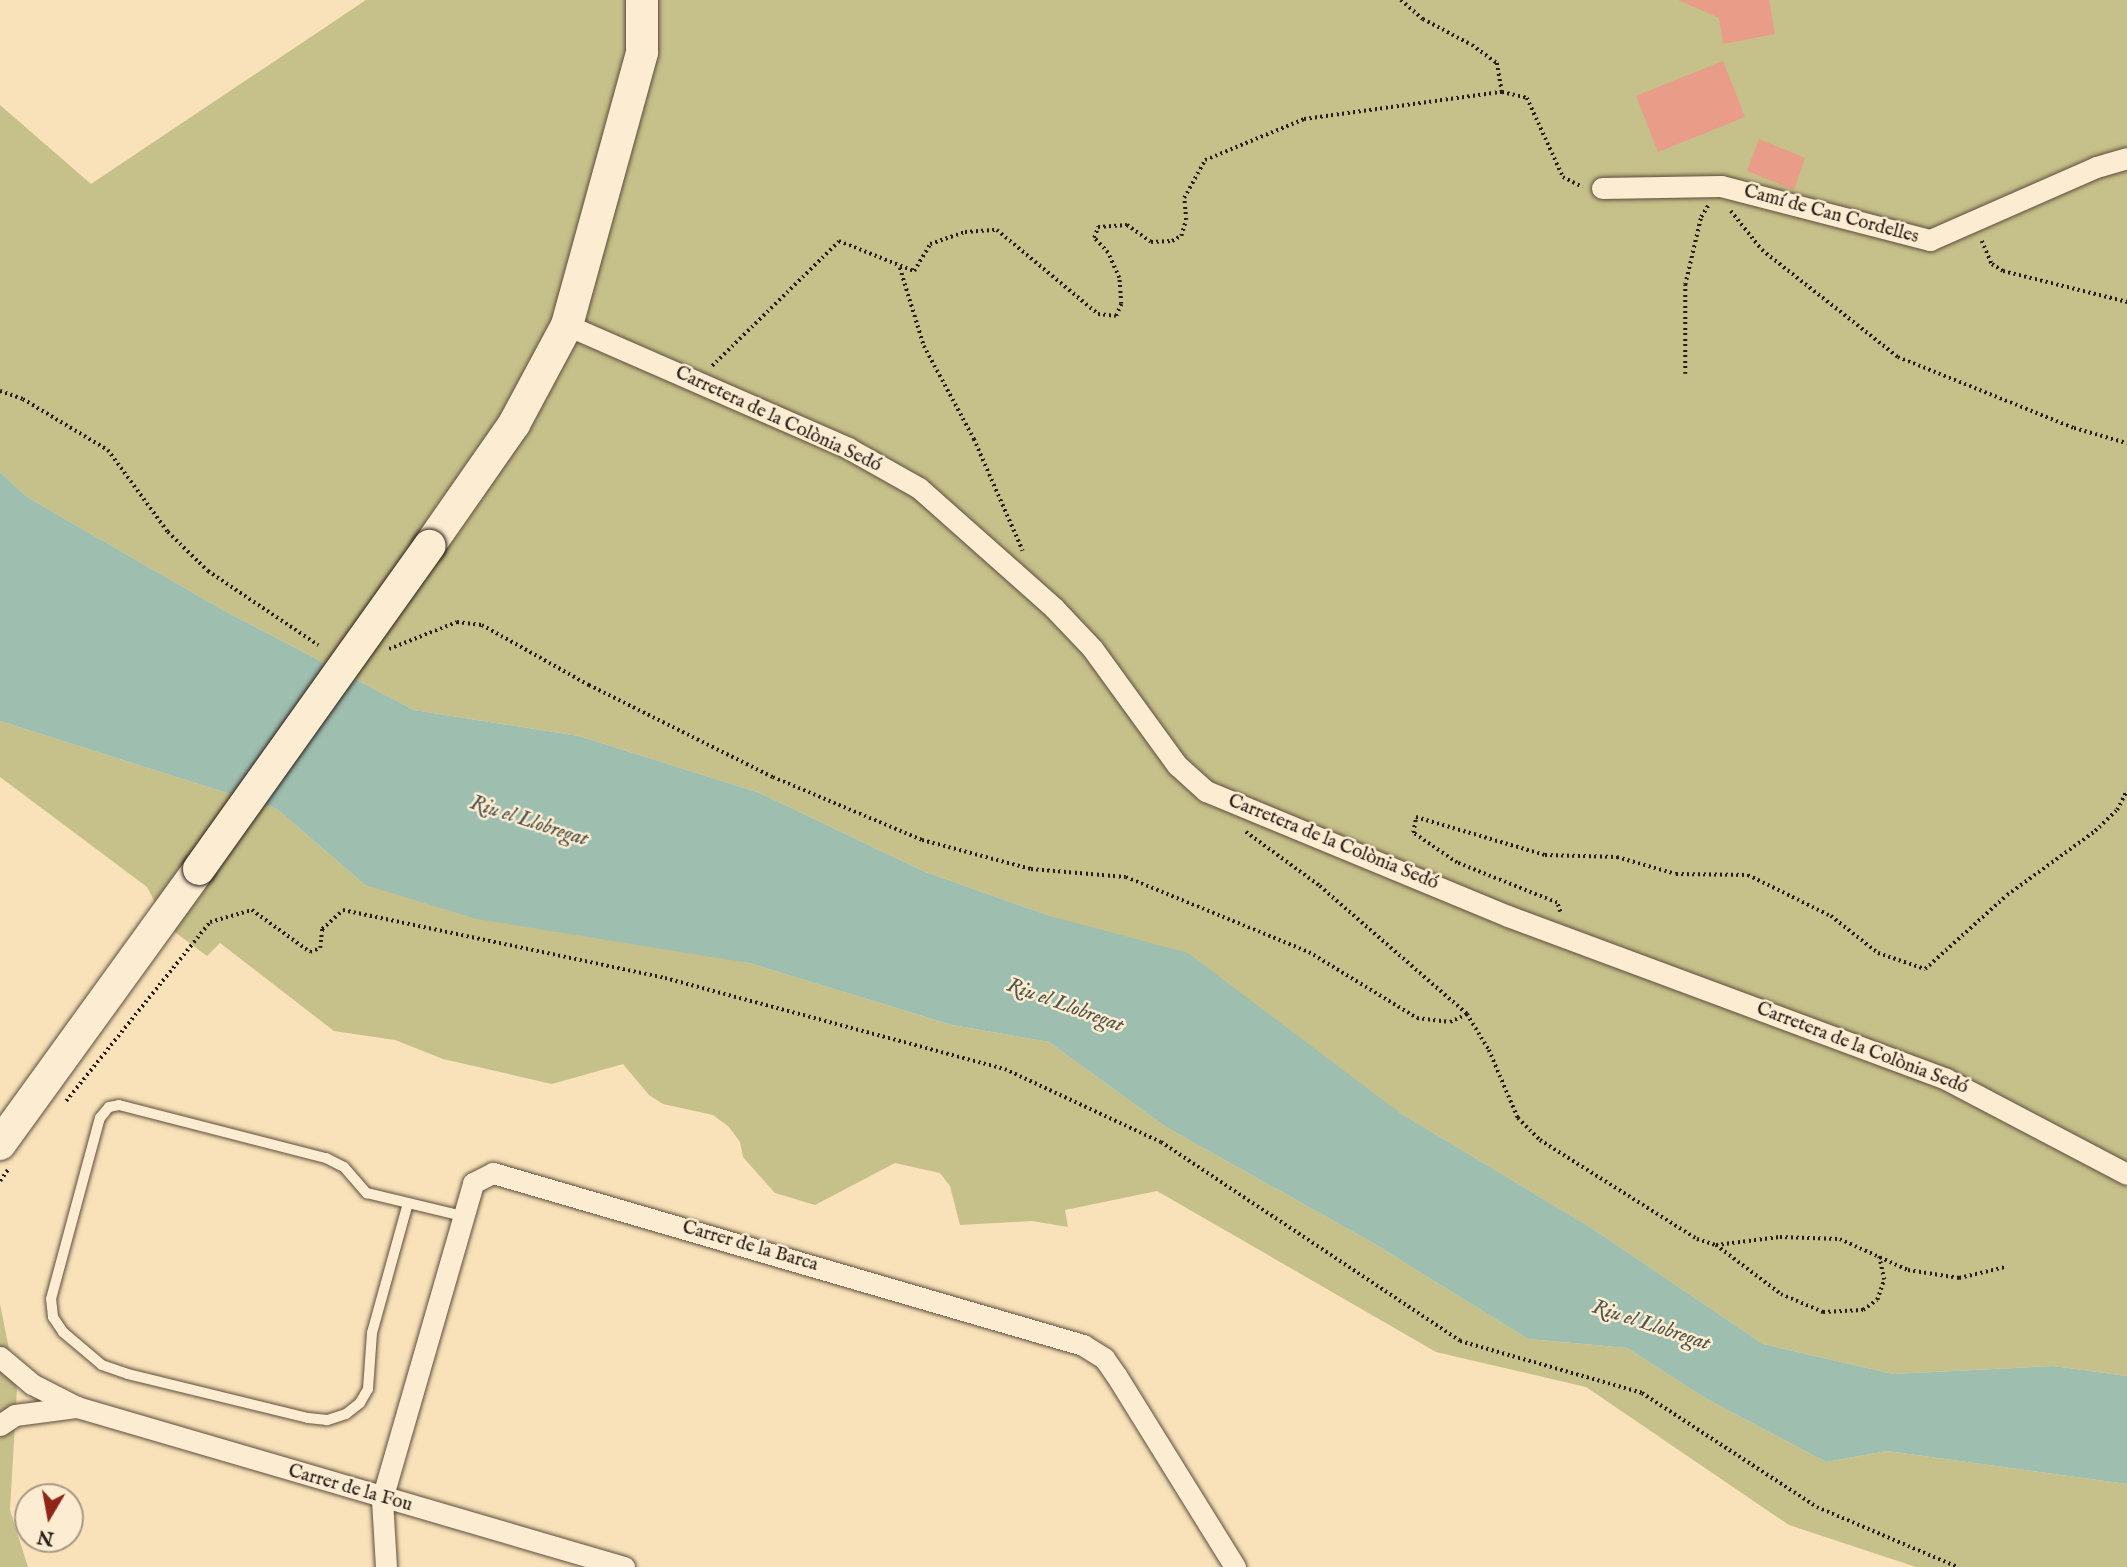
<!DOCTYPE html>
<html>
<head>
<meta charset="utf-8">
<style>
  body { margin:0 }
  #map { position:relative; width:2127px; height:1567px; overflow:hidden; background:#f9e2b9; font-family:"IM FELL English",serif }
  div>[style] { position:absolute }
  .green>* { inset:0; background:#c6c08a }
  .water>* { inset:0; background:#9ebeaf }
  .building>* { inset:0; background:#e99c87 }
  .path>* { height:3.5px; margin-top:-1.75px; transform-origin:0; background:repeating-linear-gradient(90deg,#281b15 0 2px,transparent 0 5.5px) }
  .roads { filter:drop-shadow(0 0 2px #5c4d3e) drop-shadow(0 0 2px #5c4d3e) }
  .lane>* { height:10px; margin:-5px; padding:0 5px; transform-origin:5px; border-radius:5px; background:#fbecd2 }
  .street>* { height:21px; margin:-10.5px; padding:0 10.5px; transform-origin:10.5px; border-radius:10.5px; background:#fbecd2 }
  .secondary>* { height:32px; margin:-16px; padding:0 16px; transform-origin:16px; border-radius:16px; background:#fbecd2 }
  .bridges { filter:drop-shadow(0 0 2px #281b15) drop-shadow(0 0 2px #281b15) }
  .secondary-bridge>* { height:32px; margin:-16px; padding:0 16px; transform-origin:16px; border-radius:16px; background:#fbecd2 }
  span { translate:-50% -50%; white-space:nowrap; text-align:center; line-height:1.15; -webkit-text-stroke:5px #fbecd2; paint-order:stroke }
  .street-label { font-size:19px; color:#281b15 }
  .water-label { font-size:21px; color:#51544b; font-style:italic }
  .north { position:absolute; left:14px; top:1483px; width:70px; height:70px; box-sizing:border-box; background:#fbecd2; border:2px solid #a79886; border-radius:50%; rotate:190deg; font-size:19px; font-weight:700; line-height:28px; text-align:center; color:#281b15 }
  .north::after { content:''; display:block; margin:auto; width:24px; height:32px; background:#8f2418; clip-path:polygon(50% 0,100% 100%,50% 72%,0 100%) }
</style>
</head>
<body>
<div id="map">
  <div class="green">
    <div style="clip-path:polygon(366px 0,2127px 0,2127px 1376px,2053px 1366px,1893px 1374px,1763px 1344px,1590px 1227px,1400px 1113px,1050px 916px,923px 871px,760px 793px,579px 736px,414px 710px,223px 610px,27px 497px,0 472px,0 105px,91px 184px)"></div>
    <div style="clip-path:polygon(0 721px,277px 809px,365px 885px,749px 963px,952px 1025px,1049px 1042px,1166px 1127px,1373px 1243px,1528px 1339px,1627px 1348px,1705px 1398px,1826px 1462px,1887px 1451px,2127px 1484px,2127px 1567px,1916px 1567px,1789px 1525px,1586px 1387px,1436px 1352px,1157px 1191px,1065px 1210px,1068px 1227px,1032px 1221px,960px 1225px,950px 1186px,940px 1173px,895px 1163px,815px 1205px,775px 1193px,743px 1157px,740px 1142px,729px 1127px,713px 1115px,663px 1104px,649px 1095px,623px 1064px,552px 1084px,443px 1059px,395px 1040px,334px 1031px,220px 943px,207px 956px,168px 927px,147px 887px,0 777px)"></div>
    <div style="clip-path:polygon(0 1304px,17px 1389px,10px 1510px,28px 1567px,0 1567px)"></div>
  </div>
  <div class="water">
    <div style="clip-path:polygon(0 472px,27px 497px,223px 610px,414px 710px,579px 736px,760px 793px,923px 871px,1050px 916px,1188px 953px,1400px 1113px,1590px 1227px,1763px 1344px,1893px 1374px,2053px 1366px,2127px 1376px,2127px 1484px,1887px 1451px,1826px 1462px,1705px 1398px,1627px 1348px,1528px 1339px,1373px 1243px,1166px 1127px,1049px 1042px,952px 1025px,749px 963px,477px 919px,365px 885px,277px 809px,0 721px)"></div>
  </div>
  <div class="building">
    <div style="clip-path:polygon(1678px 0,1769px 0,1775px 34px,1723px 44px,1719px 18px)"></div>
    <div style="clip-path:polygon(1723px 61px,1745px 117px,1658px 152px,1636px 96px)"></div>
    <div style="clip-path:polygon(1759px 139px,1805px 158px,1794px 190px,1747px 171px)"></div>
  </div>
  <div class="path">
    <div style="left:1401px;top:0;width:29px;rotate:41deg"></div>
    <div style="left:1423px;top:19px;width:55px;rotate:28deg"></div>
    <div style="left:1472px;top:45px;width:31px;rotate:36deg"></div>
    <div style="left:1497px;top:63px;width:29px;rotate:80deg"></div>
    <div style="left:1731px;top:211px;width:50px;rotate:51.5deg"></div>
    <div style="left:1762px;top:250px;width:173px;rotate:38.2deg"></div>
    <div style="left:1898px;top:357px;width:190px;rotate:22deg"></div>
    <div style="left:2074px;top:428px;width:55px;rotate:15.8deg"></div>
    <div style="left:1982px;top:241px;width:25px;rotate:67deg"></div>
    <div style="left:1992px;top:264px;width:13px;rotate:32deg"></div>
    <div style="left:2003px;top:271px;width:128px;rotate:14deg"></div>
    <div style="left:900px;top:268px;width:82px;rotate:72.9deg"></div>
    <div style="left:924px;top:346px;width:106px;rotate:61.7deg"></div>
    <div style="left:974px;top:439px;width:122px;rotate:66.4deg"></div>
    <div style="left:712px;top:366px;width:178px;rotate:-44.5deg"></div>
    <div style="left:839px;top:241px;width:81px;rotate:21.8deg"></div>
    <div style="left:914px;top:271px;width:31px;rotate:-59deg"></div>
    <div style="left:930px;top:244px;width:37px;rotate:-19deg"></div>
    <div style="left:965px;top:232px;width:32px;rotate:-4deg"></div>
    <div style="left:997px;top:230px;width:131px;rotate:39.7deg"></div>
    <div style="left:1098px;top:314px;width:18px;rotate:6deg"></div>
    <div style="left:1116px;top:316px;width:13px;rotate:-67deg"></div>
    <div style="left:1121px;top:304px;width:26px;rotate:-94deg"></div>
    <div style="left:1119px;top:278px;width:27px;rotate:-114deg"></div>
    <div style="left:1108px;top:253px;width:21px;rotate:-133deg"></div>
    <div style="left:1094px;top:238px;width:12px;rotate:-70deg"></div>
    <div style="left:1098px;top:227px;width:29px;rotate:-4deg"></div>
    <div style="left:1127px;top:225px;width:29px;rotate:35deg"></div>
    <div style="left:1151px;top:242px;width:21px;rotate:-3deg"></div>
    <div style="left:1172px;top:241px;width:10px;rotate:-29deg"></div>
    <div style="left:1181px;top:236px;width:17px;rotate:-73deg"></div>
    <div style="left:1186px;top:220px;width:22px;rotate:-95deg"></div>
    <div style="left:1184px;top:198px;width:43px;rotate:-61.1deg"></div>
    <div style="left:1205px;top:160px;width:107px;rotate:-22.5deg"></div>
    <div style="left:1304px;top:119px;width:200px;rotate:-7.8deg"></div>
    <div style="left:1502px;top:92px;width:26px;rotate:13deg"></div>
    <div style="left:1527px;top:98px;width:87px;rotate:65.5deg"></div>
    <div style="left:1563px;top:177px;width:22px;rotate:27deg"></div>
    <div style="left:1685px;top:374px;width:89px;rotate:-90deg"></div>
    <div style="left:1685px;top:285px;width:70px;rotate:-76.8deg"></div>
    <div style="left:1701px;top:217px;width:13px;rotate:-58deg"></div>
    <div style="left:0;top:391px;width:24px;rotate:19deg"></div>
    <div style="left:23px;top:399px;width:99px;rotate:31deg"></div>
    <div style="left:108px;top:450px;width:102px;rotate:53.8deg"></div>
    <div style="left:168px;top:532px;width:56px;rotate:44.3deg"></div>
    <div style="left:208px;top:571px;width:133px;rotate:33.9deg"></div>
    <div style="left:389px;top:649px;width:73px;rotate:-21.7deg"></div>
    <div style="left:457px;top:622px;width:25px;rotate:7deg"></div>
    <div style="left:482px;top:625px;width:123px;rotate:29.3deg"></div>
    <div style="left:589px;top:685px;width:206px;rotate:26.6deg"></div>
    <div style="left:773px;top:777px;width:162px;rotate:22.9deg"></div>
    <div style="left:922px;top:840px;width:113px;rotate:14.9deg"></div>
    <div style="left:1031px;top:869px;width:95px;rotate:4.8deg"></div>
    <div style="left:1126px;top:877px;width:198px;rotate:22.3deg"></div>
    <div style="left:1309px;top:952px;width:127px;rotate:31.4deg"></div>
    <div style="left:1417px;top:1018px;width:33px;rotate:7deg"></div>
    <div style="left:1450px;top:1022px;width:19px;rotate:-25deg"></div>
    <div style="left:1246px;top:832px;width:92px;rotate:36.1deg"></div>
    <div style="left:1320px;top:886px;width:195px;rotate:41deg"></div>
    <div style="left:1467px;top:1014px;width:42px;rotate:58.6deg"></div>
    <div style="left:1489px;top:1050px;width:74px;rotate:66.9deg"></div>
    <div style="left:1518px;top:1118px;width:31px;rotate:45deg"></div>
    <div style="left:1540px;top:1140px;width:186px;rotate:32.2deg"></div>
    <div style="left:1697px;top:1239px;width:20px;rotate:18deg"></div>
    <div style="left:1716px;top:1245px;width:64px;rotate:-7.1deg"></div>
    <div style="left:1780px;top:1237px;width:60px;rotate:1.9deg"></div>
    <div style="left:1840px;top:1239px;width:75px;rotate:24.5deg"></div>
    <div style="left:1908px;top:1270px;width:52px;rotate:8.9deg"></div>
    <div style="left:1959px;top:1278px;width:47px;rotate:-13.4deg"></div>
    <div style="left:1560px;top:912px;width:9px;rotate:-108deg"></div>
    <div style="left:1557px;top:903px;width:108px;rotate:-158.2deg"></div>
    <div style="left:1457px;top:863px;width:53px;rotate:-145.7deg"></div>
    <div style="left:1413px;top:833px;width:16px;rotate:-79deg"></div>
    <div style="left:1416px;top:817px;width:134px;rotate:16.4deg"></div>
    <div style="left:1545px;top:855px;width:72px;rotate:1.6deg"></div>
    <div style="left:1617px;top:857px;width:61px;rotate:16.1deg"></div>
    <div style="left:1676px;top:874px;width:72px;rotate:0.8deg"></div>
    <div style="left:1748px;top:875px;width:93px;rotate:26.3deg"></div>
    <div style="left:1831px;top:916px;width:60px;rotate:38.2deg"></div>
    <div style="left:1878px;top:953px;width:50px;rotate:18.8deg"></div>
    <div style="left:1925px;top:969px;width:110px;rotate:-42.1deg"></div>
    <div style="left:2007px;top:895px;width:109px;rotate:-36deg"></div>
    <div style="left:2095px;top:831px;width:30px;rotate:-44deg"></div>
    <div style="left:2117px;top:810px;width:22px;rotate:-63deg"></div>
    <div style="left:66px;top:1101px;width:230px;rotate:-51.2deg"></div>
    <div style="left:210px;top:922px;width:44px;rotate:-15.9deg"></div>
    <div style="left:252px;top:910px;width:72px;rotate:35.9deg"></div>
    <div style="left:310px;top:952px;width:11px;rotate:-22deg"></div>
    <div style="left:320px;top:948px;width:19px;rotate:-84deg"></div>
    <div style="left:322px;top:929px;width:28px;rotate:-42deg"></div>
    <div style="left:343px;top:910px;width:329px;rotate:11.9deg"></div>
    <div style="left:665px;top:978px;width:352px;rotate:15deg"></div>
    <div style="left:1005px;top:1069px;width:172px;rotate:25.1deg"></div>
    <div style="left:1161px;top:1142px;width:359px;rotate:33.6deg"></div>
    <div style="left:1460px;top:1341px;width:189px;rotate:15.9deg"></div>
    <div style="left:1642px;top:1393px;width:209px;rotate:33.1deg"></div>
    <div style="left:1817px;top:1507px;width:153px;rotate:23.1deg"></div>
    <div style="left:0;top:1181px;width:16px;rotate:-55deg"></div>
    <div style="left:1716px;top:1245px;width:81px;rotate:37deg"></div>
    <div style="left:1781px;top:1294px;width:46px;rotate:23.2deg"></div>
    <div style="left:1823px;top:1312px;width:40px;rotate:-2.9deg"></div>
    <div style="left:1863px;top:1310px;width:17px;rotate:-36deg"></div>
    <div style="left:1877px;top:1300px;width:21px;rotate:-71deg"></div>
    <div style="left:1884px;top:1280px;width:24px;rotate:-102deg"></div>
  </div>
  <div class="roads">
    <div class="lane">
      <div style="left:408px;top:1203px;width:135px;rotate:105.5deg"></div>
      <div style="left:372px;top:1333px;width:56px;rotate:94.1deg"></div>
      <div style="left:368px;top:1389px;width:16px;rotate:120deg"></div>
      <div style="left:360px;top:1403px;width:18px;rotate:142deg"></div>
      <div style="left:346px;top:1414px;width:20px;rotate:162deg"></div>
      <div style="left:327px;top:1420px;width:19px;rotate:-174deg"></div>
      <div style="left:308px;top:1418px;width:185px;rotate:-166.3deg"></div>
      <div style="left:128px;top:1374px;width:28px;rotate:-161deg"></div>
      <div style="left:102px;top:1365px;width:51px;rotate:-139.8deg"></div>
      <div style="left:63px;top:1332px;width:18px;rotate:-124deg"></div>
      <div style="left:53px;top:1317px;width:18px;rotate:-96deg"></div>
      <div style="left:51px;top:1299px;width:188px;rotate:-74.9deg"></div>
      <div style="left:100px;top:1118px;width:14px;rotate:-51deg"></div>
      <div style="left:109px;top:1107px;width:10px;rotate:-11deg"></div>
      <div style="left:119px;top:1105px;width:214px;rotate:14.4deg"></div>
      <div style="left:326px;top:1158px;width:20px;rotate:27deg"></div>
      <div style="left:344px;top:1167px;width:35px;rotate:49deg"></div>
      <div style="left:367px;top:1193px;width:98px;rotate:13.6deg"></div>
    </div>
    <div class="street">
      <div style="left:1602px;top:188px;width:119px;rotate:-1deg"></div>
      <div style="left:1721px;top:186px;width:216px;rotate:14.5deg"></div>
      <div style="left:1930px;top:240px;width:181px;rotate:-23.7deg"></div>
      <div style="left:2096px;top:167px;width:32px;rotate:-16deg"></div>
      <div style="left:567px;top:325px;width:307px;rotate:23.6deg"></div>
      <div style="left:848px;top:448px;width:81px;rotate:29.4deg"></div>
      <div style="left:919px;top:488px;width:181px;rotate:41.6deg"></div>
      <div style="left:1054px;top:608px;width:55px;rotate:46.5deg"></div>
      <div style="left:1092px;top:648px;width:145px;rotate:54deg"></div>
      <div style="left:1177px;top:765px;width:39px;rotate:42deg"></div>
      <div style="left:1206px;top:791px;width:327px;rotate:22.5deg"></div>
      <div style="left:1508px;top:916px;width:467px;rotate:20.4deg"></div>
      <div style="left:1946px;top:1079px;width:204px;rotate:27.7deg"></div>
      <div style="left:0;top:1357px;width:42px;rotate:40.2deg"></div>
      <div style="left:32px;top:1384px;width:51px;rotate:27.1deg"></div>
      <div style="left:77px;top:1407px;width:570px;rotate:16.3deg"></div>
      <div style="left:0;top:1425px;width:18px;rotate:-34deg"></div>
      <div style="left:15px;top:1415px;width:63px;rotate:-7.4deg"></div>
      <div style="left:386px;top:1567px;width:68px;rotate:-93.4deg"></div>
      <div style="left:382px;top:1499px;width:329px;rotate:-73.9deg"></div>
      <div style="left:473px;top:1183px;width:22px;rotate:-27deg"></div>
      <div style="left:493px;top:1173px;width:615px;rotate:16.25deg"></div>
      <div style="left:1083px;top:1345px;width:25px;rotate:32deg"></div>
      <div style="left:1104px;top:1358px;width:21px;rotate:55deg"></div>
      <div style="left:1116px;top:1375px;width:226px;rotate:58.2deg"></div>
    </div>
    <div class="secondary">
      <div style="left:429px;top:546px;width:149px;rotate:-55.1deg"></div>
      <div style="left:514px;top:424px;width:112px;rotate:-61.8deg"></div>
      <div style="left:567px;top:325px;width:283px;rotate:-74.6deg"></div>
      <div style="left:642px;top:52px;width:52px;rotate:-90deg"></div>
      <div style="left:0;top:1144px;width:339px;rotate:-54.1deg"></div>
    </div>
  </div>
  <div class="bridges">
    <div class="secondary-bridge">
      <div style="left:199px;top:869px;width:397px;rotate:-54.5deg"></div>
    </div>
  </div>
  <div class="street-label">
    <span style="left:1831px;top:215px;rotate:15deg">Camí de Can Cordelles</span>
    <span style="left:778px;top:420px;rotate:25deg">Carretera de la Colònia Sedó</span>
    <span style="left:1333px;top:843px;rotate:22deg">Carretera de la Colònia Sedó</span>
    <span style="left:1862px;top:1049px;rotate:21deg">Carretera de la Colònia Sedó</span>
    <span style="left:750px;top:1247px;rotate:16deg">Carrer de la Barca</span>
    <span style="left:350px;top:1489px;rotate:16deg">Carrer de la Fou</span>
  </div>
  <div class="water-label">
    <span style="left:529px;top:822px;rotate:18deg">Riu el Llobregat</span>
    <span style="left:1065px;top:1006px;rotate:20deg">Riu el Llobregat</span>
    <span style="left:1651px;top:1326px;rotate:18deg">Riu el Llobregat</span>
  </div>
  <div class="north">N</div>
</div>
</body>
</html>
